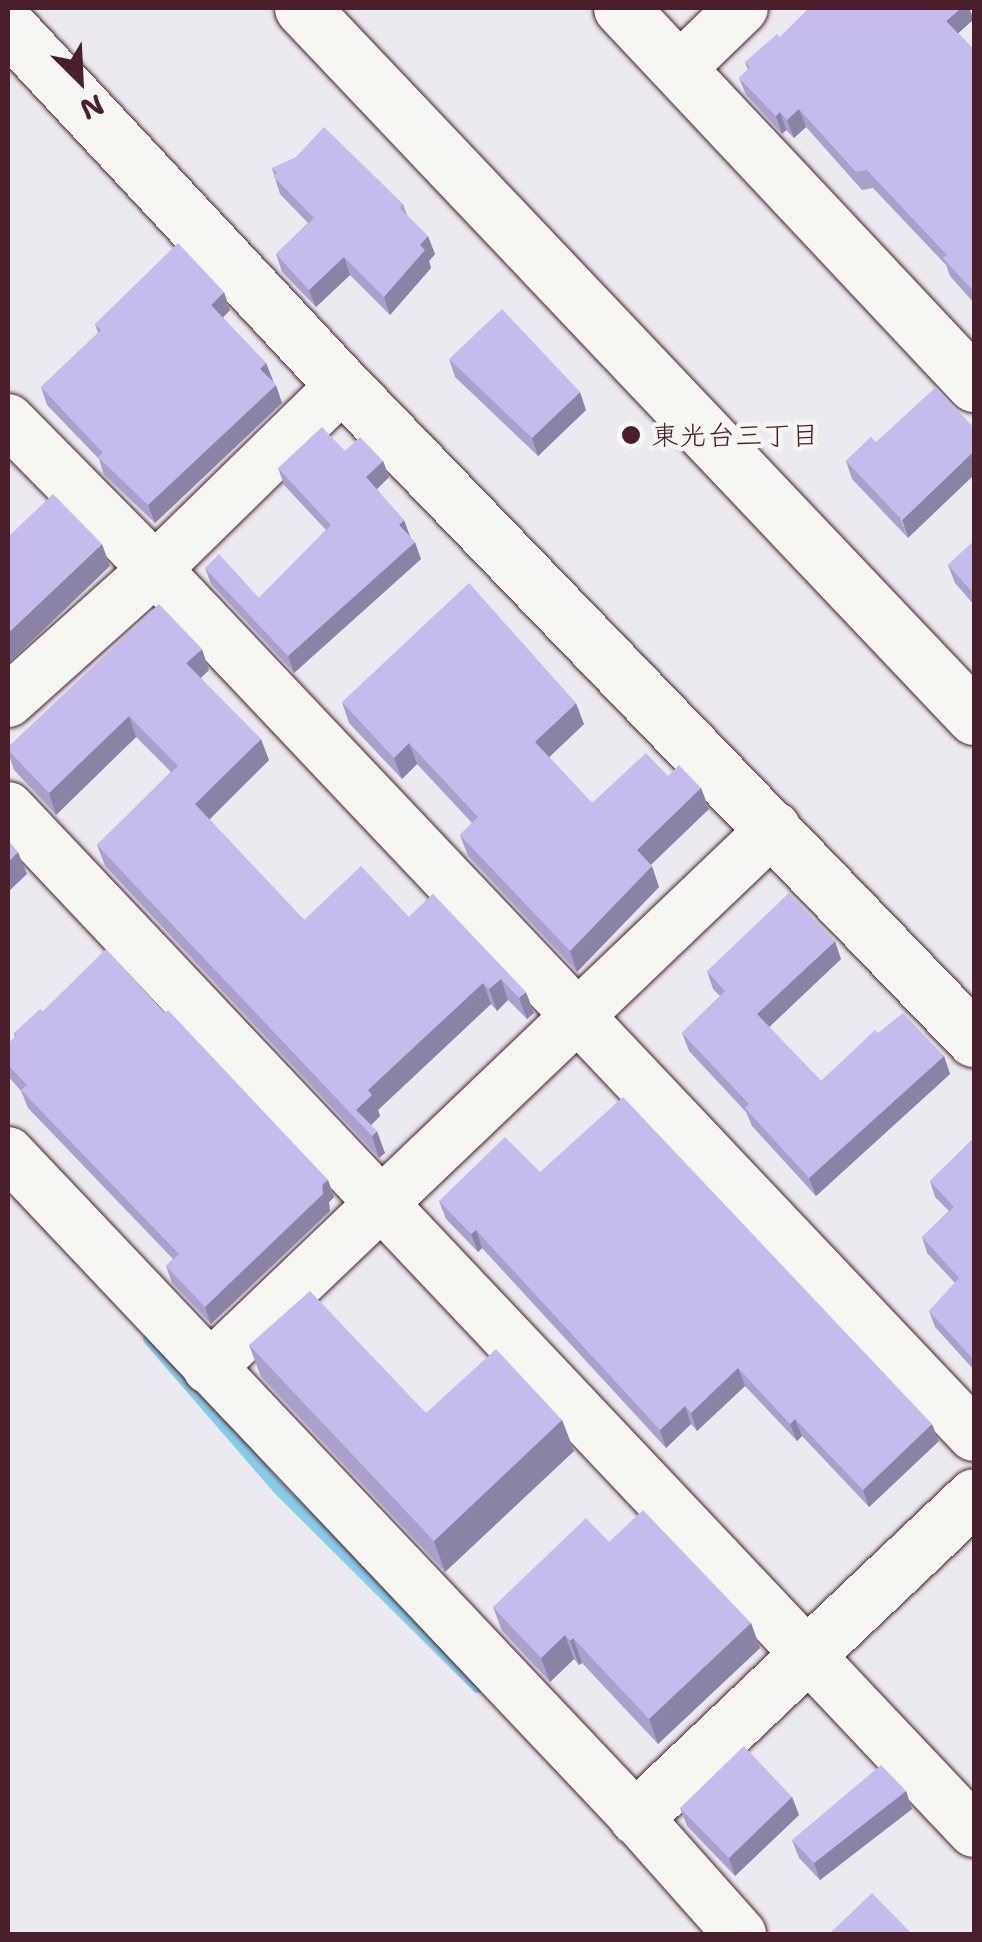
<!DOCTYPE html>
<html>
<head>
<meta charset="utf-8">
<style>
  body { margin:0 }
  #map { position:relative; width:982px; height:1942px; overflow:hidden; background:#eceaf1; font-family:"Shantell Sans","Klee One",sans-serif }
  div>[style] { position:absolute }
  .stream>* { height:12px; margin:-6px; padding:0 6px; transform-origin:6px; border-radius:6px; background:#87cde8 }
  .roads { filter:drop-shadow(0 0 2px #4a1f2b) drop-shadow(0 0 2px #4a1f2b) }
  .street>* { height:52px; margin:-26px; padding:0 26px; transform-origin:26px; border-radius:26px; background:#f6f6f2 }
  .secondary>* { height:55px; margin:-27.5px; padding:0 27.5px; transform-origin:27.5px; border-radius:27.5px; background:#f6f6f2 }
  .wall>* { inset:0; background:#a9a1cc }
  .shaded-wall>* { inset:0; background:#8a83a6 }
  .building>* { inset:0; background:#c5bbed }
  .dots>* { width:28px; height:28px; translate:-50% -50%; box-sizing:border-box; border:5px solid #f6f6f2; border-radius:50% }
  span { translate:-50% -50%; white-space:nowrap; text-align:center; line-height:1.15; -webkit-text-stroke:9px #f6f6f2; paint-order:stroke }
  .poi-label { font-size:28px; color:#4a1f2b }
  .left { translate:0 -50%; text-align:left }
  .frame { position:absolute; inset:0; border:10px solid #4a1f2b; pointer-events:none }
  .north { position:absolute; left:30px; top:30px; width:100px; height:100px; -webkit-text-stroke:8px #f6f6f2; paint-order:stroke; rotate:156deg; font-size:28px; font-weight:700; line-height:40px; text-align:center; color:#4a1f2b }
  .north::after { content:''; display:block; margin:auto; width:35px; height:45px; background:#4a1f2b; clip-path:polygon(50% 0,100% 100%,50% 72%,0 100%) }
</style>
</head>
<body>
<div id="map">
  <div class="stream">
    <div style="left:149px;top:1339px;width:197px;rotate:49.1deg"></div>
    <div style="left:278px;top:1488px;width:282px;rotate:44.9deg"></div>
  </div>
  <div class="roads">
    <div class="street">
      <div style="left:680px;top:68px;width:86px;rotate:-44.1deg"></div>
      <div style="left:8px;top:420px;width:209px;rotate:45.4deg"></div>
      <div style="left:155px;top:569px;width:1192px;rotate:46.6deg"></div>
      <div style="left:8px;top:701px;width:198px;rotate:-41.9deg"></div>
      <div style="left:155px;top:569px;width:263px;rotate:-44.4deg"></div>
      <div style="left:8px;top:808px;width:1407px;rotate:46.64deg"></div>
      <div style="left:8px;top:1153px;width:914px;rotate:46.6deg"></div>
      <div style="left:636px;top:1817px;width:157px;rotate:48.4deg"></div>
      <div style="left:209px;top:1368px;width:782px;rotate:-43.7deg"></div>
    </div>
    <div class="secondary">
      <div style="left:302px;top:8px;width:977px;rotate:46.53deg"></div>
      <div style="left:621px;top:8px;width:516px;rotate:46.81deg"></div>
      <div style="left:8px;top:26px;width:491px;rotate:47deg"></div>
      <div style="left:343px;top:385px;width:909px;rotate:46.03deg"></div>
      <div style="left:636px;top:1817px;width:466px;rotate:-43.5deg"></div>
    </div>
  </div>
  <div class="wall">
    <div style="clip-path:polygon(974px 19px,958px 33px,974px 50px,974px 303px,950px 276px,946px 265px,873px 188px,862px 190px,806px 127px,794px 138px,786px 130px,782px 134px,746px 95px,739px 78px,748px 70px,745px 62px,780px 37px)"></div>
    <div style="clip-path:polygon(272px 168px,403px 204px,407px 215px,435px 254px,429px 261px,431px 268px,390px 315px,350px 275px,316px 307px,282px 272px,276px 254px,308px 223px,280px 194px)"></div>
    <div style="clip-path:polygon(230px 310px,223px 318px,266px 363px,282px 403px,155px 523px,104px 475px,99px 459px,47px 405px,41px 387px,98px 333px,95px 324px)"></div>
    <div style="clip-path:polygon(449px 359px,586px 410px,538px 456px,455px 377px)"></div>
    <div style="clip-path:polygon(871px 437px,908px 538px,852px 479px,846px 461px)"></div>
    <div style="clip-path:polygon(345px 451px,383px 461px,389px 477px,377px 489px,410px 536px,421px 559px,294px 673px,211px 584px,205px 568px,259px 598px,326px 530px,284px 485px,278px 468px)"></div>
    <div style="clip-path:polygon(974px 541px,974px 605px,955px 583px,948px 565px)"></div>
    <div style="clip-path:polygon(209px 670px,201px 678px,269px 760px,209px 819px,304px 920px,409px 917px,433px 894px,534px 1013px,527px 1019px,508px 1000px,497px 1011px,491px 1004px,378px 1110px,380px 1116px,371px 1125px,385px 1153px,379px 1158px,105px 866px,97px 845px,171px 772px,136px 737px,56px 815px,14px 770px,8px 752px,8px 747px)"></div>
    <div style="clip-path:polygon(342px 702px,584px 724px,549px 757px,592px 803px,668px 776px,701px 788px,709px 809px,651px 865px,659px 887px,577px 972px,468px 856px,460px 835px,472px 823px,417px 764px,402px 779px,349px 723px)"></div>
    <div style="clip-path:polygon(841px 959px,769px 1027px,821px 1081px,878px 1033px,944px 1056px,950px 1074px,816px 1196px,752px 1126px,746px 1112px,689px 1051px,682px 1033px,720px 996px,713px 989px,707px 971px)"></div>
    <div style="clip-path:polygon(43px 1011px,165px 1013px,328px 1180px,334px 1197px,329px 1202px,330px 1211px,211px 1324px,172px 1283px,166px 1266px,173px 1259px,28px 1108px,21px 1091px,8px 1076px,8px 1044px,15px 1037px,14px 1033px)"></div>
    <div style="clip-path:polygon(974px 1138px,974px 1370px,935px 1327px,929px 1311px,955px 1283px,927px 1253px,922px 1237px,949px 1211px,935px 1197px,930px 1181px)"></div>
    <div style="clip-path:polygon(540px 1172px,939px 1441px,869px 1507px,802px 1436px,797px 1441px,745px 1386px,697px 1431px,691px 1424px,666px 1448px,482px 1248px,478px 1252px,446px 1219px,439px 1201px)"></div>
    <div style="clip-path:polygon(249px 1345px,426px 1413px,562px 1420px,574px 1451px,445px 1572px,261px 1377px)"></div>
    <div style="clip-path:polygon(609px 1542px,751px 1623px,760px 1648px,658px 1744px,582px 1663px,579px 1665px,574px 1659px,550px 1682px,502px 1631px,493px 1607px)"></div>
    <div style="clip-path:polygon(906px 1791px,912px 1809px,820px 1880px,799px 1858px,792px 1840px)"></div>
    <div style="clip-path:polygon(792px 1797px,799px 1815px,735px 1876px,687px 1826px,680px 1808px)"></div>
  </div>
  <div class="shaded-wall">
    <div style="clip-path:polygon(961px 8px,969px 8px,974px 19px,953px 38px,946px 21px)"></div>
    <div style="clip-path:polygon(799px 109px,806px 127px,794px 138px,787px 120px)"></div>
    <div style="clip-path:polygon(780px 112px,786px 130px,782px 134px,776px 116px)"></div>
    <div style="clip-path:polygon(428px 236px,435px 254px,429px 261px,431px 268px,390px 315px,384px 297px,420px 245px)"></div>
    <div style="clip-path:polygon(344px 257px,350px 275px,316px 307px,309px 290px)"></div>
    <div style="clip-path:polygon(224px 292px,230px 310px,217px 323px,211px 305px)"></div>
    <div style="clip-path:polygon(266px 363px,273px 381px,260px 369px)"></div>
    <div style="clip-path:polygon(276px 385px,282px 403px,155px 523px,148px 505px)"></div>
    <div style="clip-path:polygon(580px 392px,586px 410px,538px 456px,532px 438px)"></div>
    <div style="clip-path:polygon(974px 451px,974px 475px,908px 538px,902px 520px)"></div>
    <div style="clip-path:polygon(383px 461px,389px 477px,372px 494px,366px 477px)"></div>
    <div style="clip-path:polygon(404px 520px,410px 536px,399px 525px)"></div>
    <div style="clip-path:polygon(415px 542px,421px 559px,294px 673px,288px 656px)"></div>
    <div style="clip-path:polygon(102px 544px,110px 566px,8px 664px,8px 633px)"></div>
    <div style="clip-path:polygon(202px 649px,209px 670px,194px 684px,186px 663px)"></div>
    <div style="clip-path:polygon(576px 703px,584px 724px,543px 763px,535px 742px)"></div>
    <div style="clip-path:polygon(129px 716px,136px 737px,56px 815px,49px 793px)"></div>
    <div style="clip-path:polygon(261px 739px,269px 760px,203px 826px,195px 804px)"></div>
    <div style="clip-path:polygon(409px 743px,417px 764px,402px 779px,394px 758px)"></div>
    <div style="clip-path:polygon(701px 788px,709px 809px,644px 871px,637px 850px)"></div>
    <div style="clip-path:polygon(18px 852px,27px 874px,8px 892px,8px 862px)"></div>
    <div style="clip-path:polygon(652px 866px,659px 887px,577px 972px,570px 951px)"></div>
    <div style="clip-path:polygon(835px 941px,841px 959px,764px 1032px,757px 1014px)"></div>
    <div style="clip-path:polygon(501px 979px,508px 1000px,497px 1011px,489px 989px)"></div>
    <div style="clip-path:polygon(483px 983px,491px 1004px,378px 1110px,380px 1116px,366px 1130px,356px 1110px,368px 1090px)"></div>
    <div style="clip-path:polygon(526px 992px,534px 1013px,527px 1019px,519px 998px)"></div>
    <div style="clip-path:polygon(944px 1056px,950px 1074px,816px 1196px,809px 1178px)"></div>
    <div style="clip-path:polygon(377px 1131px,385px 1153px,379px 1158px,372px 1136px)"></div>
    <div style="clip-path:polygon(328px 1180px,334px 1197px,329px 1202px,330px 1211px,211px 1324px,205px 1307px)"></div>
    <div style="clip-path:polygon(476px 1230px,482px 1248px,478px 1252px,471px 1234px)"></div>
    <div style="clip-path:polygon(738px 1368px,745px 1386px,697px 1431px,691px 1413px)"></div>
    <div style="clip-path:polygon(685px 1406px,691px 1424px,666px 1448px,660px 1430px)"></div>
    <div style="clip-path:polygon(795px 1419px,802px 1436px,797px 1441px,790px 1424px)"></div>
    <div style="clip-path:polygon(562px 1420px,574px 1451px,445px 1572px,434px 1541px)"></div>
    <div style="clip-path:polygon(932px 1424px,939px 1441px,869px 1507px,863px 1490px)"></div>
    <div style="clip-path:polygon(751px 1623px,760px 1648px,658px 1744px,649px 1719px)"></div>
    <div style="clip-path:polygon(565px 1635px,574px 1659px,550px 1682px,541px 1658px)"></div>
    <div style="clip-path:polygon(573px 1638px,582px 1663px,579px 1665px,570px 1641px)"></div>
    <div style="clip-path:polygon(906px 1791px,912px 1809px,820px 1880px,814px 1863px)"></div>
    <div style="clip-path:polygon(792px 1797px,799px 1815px,735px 1876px,729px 1858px)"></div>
  </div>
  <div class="building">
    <div style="clip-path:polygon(809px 8px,961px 8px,946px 21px,974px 50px,974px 292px,943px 258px,947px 255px,867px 170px,856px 172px,799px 109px,787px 120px,780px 112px,776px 116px,739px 78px,750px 67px,745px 62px,777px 34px,780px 37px)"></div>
    <div style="clip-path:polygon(324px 127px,403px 204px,400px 208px,428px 236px,420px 245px,425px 250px,384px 297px,344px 257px,309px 290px,276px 254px,314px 218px,273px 176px,277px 173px,272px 168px,296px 157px)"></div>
    <div style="clip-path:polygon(178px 243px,224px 292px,211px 305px,266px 363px,260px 369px,276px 385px,148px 505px,98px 457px,103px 453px,41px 387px,101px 330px,95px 324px)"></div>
    <div style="clip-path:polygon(502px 309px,580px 392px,532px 438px,449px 359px)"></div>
    <div style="clip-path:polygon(936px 387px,974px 428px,974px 451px,902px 520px,846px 461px,871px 437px,876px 442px)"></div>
    <div style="clip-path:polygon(322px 427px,345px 451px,360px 437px,383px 461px,366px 477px,404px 520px,399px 525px,415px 542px,288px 656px,205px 568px,219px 554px,259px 598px,331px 525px,278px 468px)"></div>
    <div style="clip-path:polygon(53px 494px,102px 544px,8px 633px,8px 537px)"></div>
    <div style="clip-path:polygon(974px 541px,974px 594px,948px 565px)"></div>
    <div style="clip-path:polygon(469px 583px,576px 703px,535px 742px,592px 803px,646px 753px,668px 776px,679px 765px,701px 788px,637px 850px,652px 866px,570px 951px,460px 835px,478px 817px,409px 743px,394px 758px,342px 702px)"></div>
    <div style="clip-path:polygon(159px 604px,202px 649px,186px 663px,261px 739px,195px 804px,304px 920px,361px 866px,409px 917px,433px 894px,526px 992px,519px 998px,501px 979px,489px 989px,483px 983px,442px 1021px,368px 1090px,372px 1095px,356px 1110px,377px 1131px,372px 1136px,97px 845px,178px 766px,129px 716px,49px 793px,8px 750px,8px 747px)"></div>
    <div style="clip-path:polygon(8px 840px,18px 852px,8px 862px)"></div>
    <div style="clip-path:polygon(789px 893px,835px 941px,757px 1014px,821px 1081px,875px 1030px,878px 1033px,903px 1013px,944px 1056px,809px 1178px,745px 1108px,749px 1104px,682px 1033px,725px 991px,707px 971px)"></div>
    <div style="clip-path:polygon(106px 949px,165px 1013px,168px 1010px,328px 1180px,322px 1184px,323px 1194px,205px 1307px,166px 1266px,179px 1254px,21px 1090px,27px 1085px,8px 1065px,8px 1044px,17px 1035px,14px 1033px,40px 1009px,43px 1011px)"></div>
    <div style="clip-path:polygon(623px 1097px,932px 1424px,863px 1490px,795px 1419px,790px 1424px,738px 1368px,691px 1413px,685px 1406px,660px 1430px,476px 1230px,471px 1234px,439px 1201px,505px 1137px,540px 1172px)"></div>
    <div style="clip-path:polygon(974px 1138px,974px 1360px,929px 1311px,959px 1278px,922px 1237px,954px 1207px,930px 1181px)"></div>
    <div style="clip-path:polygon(310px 1291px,426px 1413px,496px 1349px,562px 1420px,434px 1541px,249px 1345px)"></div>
    <div style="clip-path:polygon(643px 1510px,751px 1623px,649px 1719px,573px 1638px,570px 1641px,565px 1635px,541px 1658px,493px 1607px,586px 1518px,609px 1542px)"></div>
    <div style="clip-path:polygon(744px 1746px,792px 1797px,729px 1858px,680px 1808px)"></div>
    <div style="clip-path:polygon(881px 1765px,906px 1791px,814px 1863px,792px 1840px)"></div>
    <div style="clip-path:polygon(872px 1893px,912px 1934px,829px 1934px)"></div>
  </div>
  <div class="dots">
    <div style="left:631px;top:435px;background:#4a1f2b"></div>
  </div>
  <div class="poi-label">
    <span class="left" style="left:651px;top:435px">東光台三丁目</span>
  </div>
  <div class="frame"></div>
  <div class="north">N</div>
</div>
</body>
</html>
